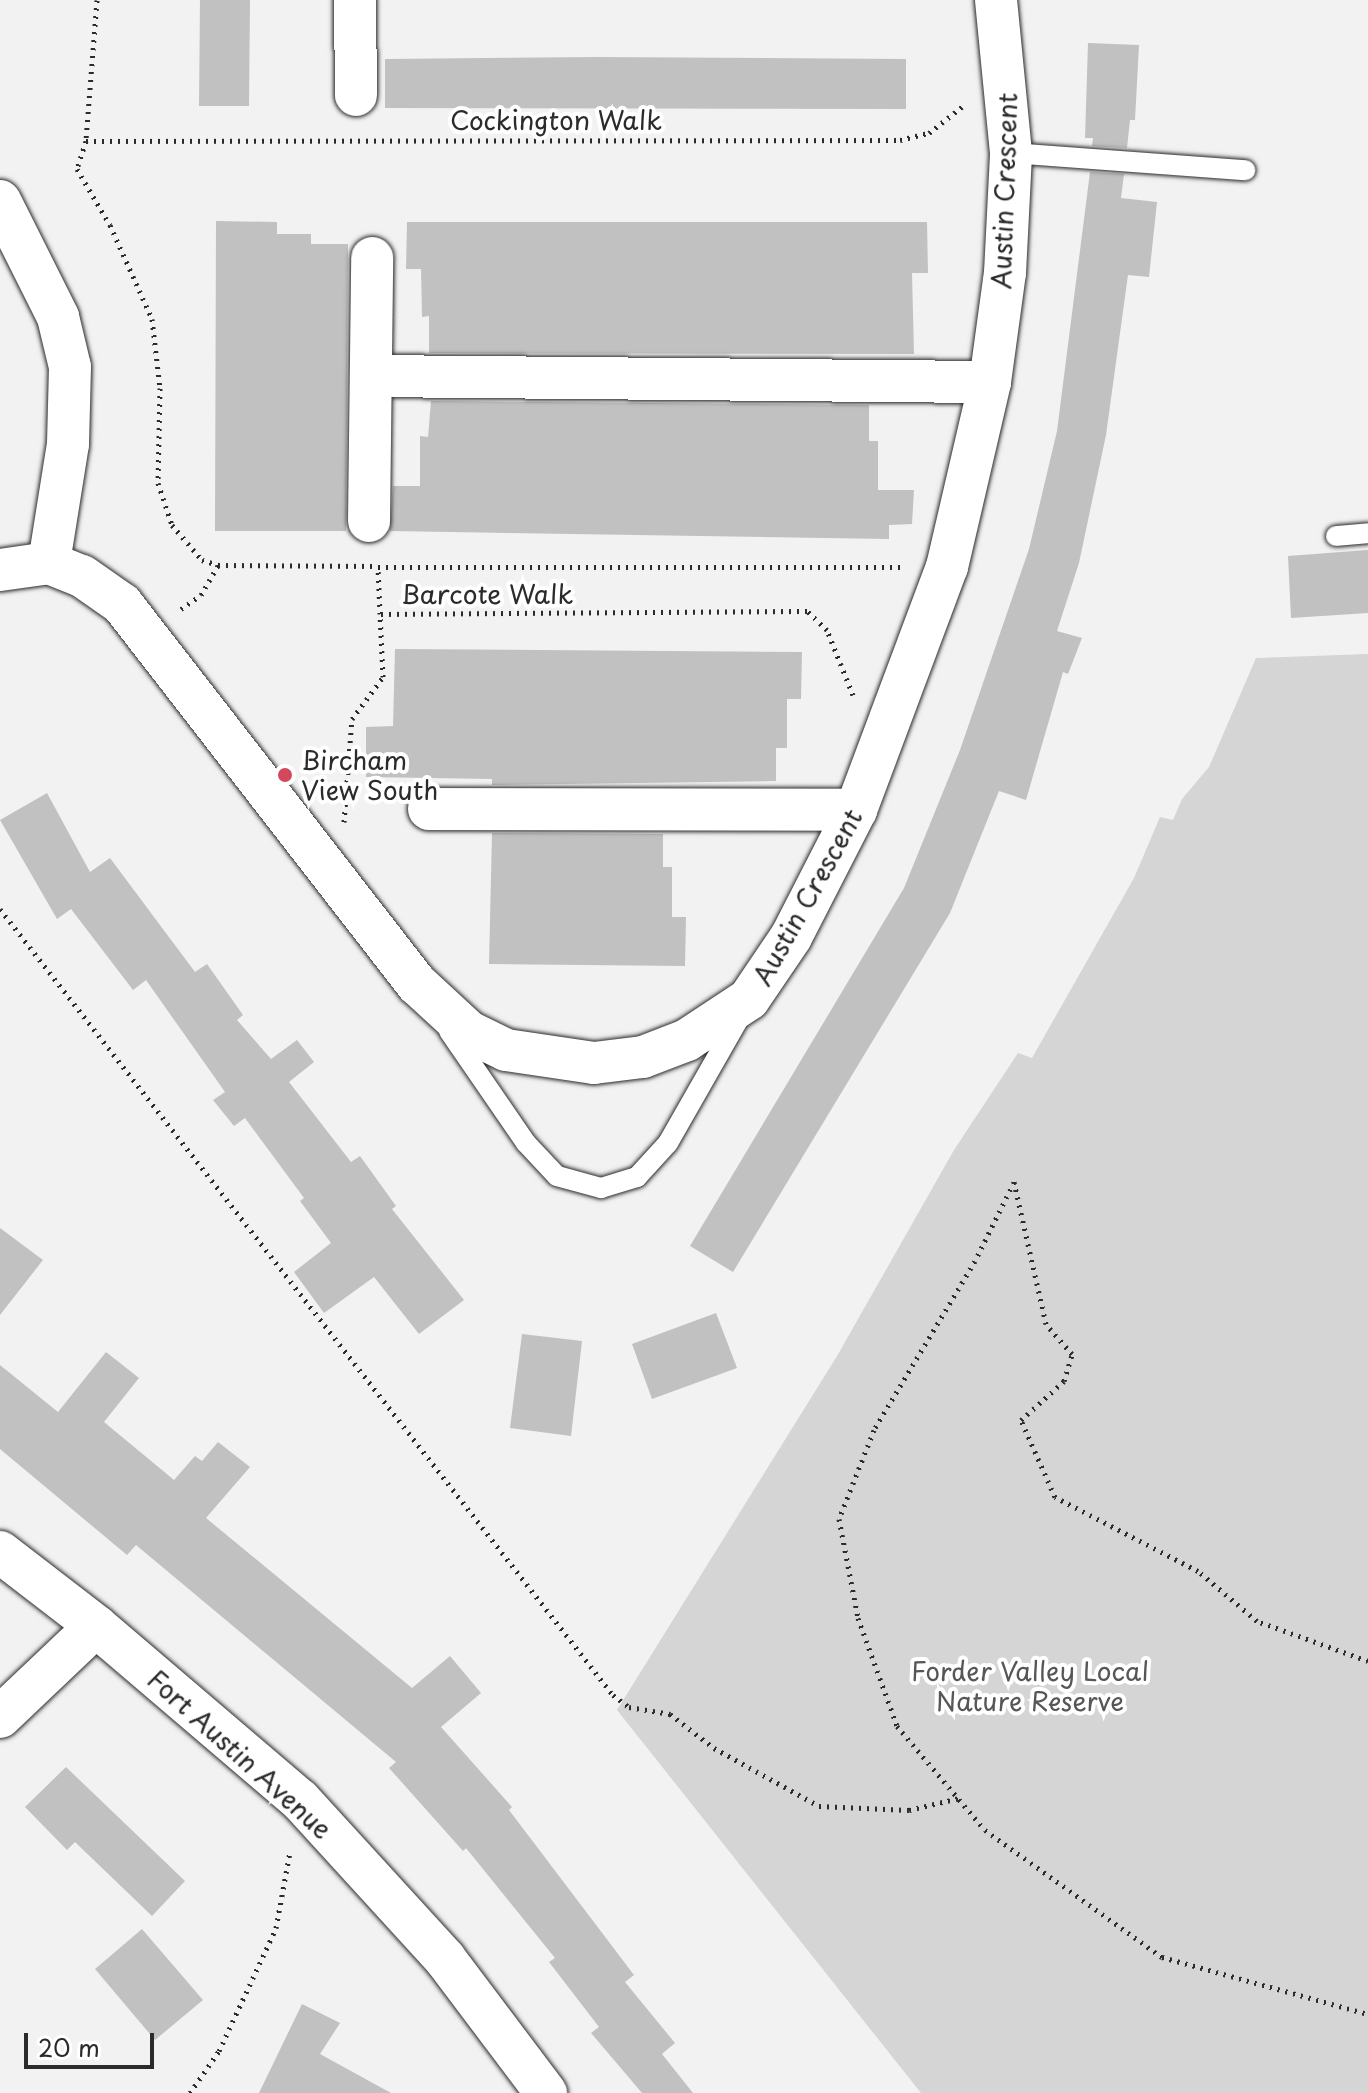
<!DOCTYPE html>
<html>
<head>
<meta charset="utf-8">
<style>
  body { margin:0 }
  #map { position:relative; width:1368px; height:2093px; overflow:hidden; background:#f2f2f2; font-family:"Playpen Sans",sans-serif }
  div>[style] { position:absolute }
  .green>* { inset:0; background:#d5d5d5 }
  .building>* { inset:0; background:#c1c1c1 }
  .path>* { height:5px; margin-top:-2.5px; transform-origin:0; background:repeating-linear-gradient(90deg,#2b2b2b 0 2px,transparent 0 8px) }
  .roads { filter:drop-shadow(0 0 2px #2b2b2b) drop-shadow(0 0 2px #2b2b2b) }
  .lane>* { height:20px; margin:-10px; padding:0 10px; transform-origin:10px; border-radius:10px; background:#fff }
  .street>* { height:42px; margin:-21px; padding:0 21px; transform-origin:21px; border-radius:21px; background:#fff }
  .dots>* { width:22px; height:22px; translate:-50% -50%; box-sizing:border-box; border:4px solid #fff; border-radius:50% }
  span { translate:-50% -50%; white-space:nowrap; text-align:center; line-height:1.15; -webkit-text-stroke:8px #fff; paint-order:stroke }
  .street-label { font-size:26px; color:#2b2b2b }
  .poi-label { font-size:26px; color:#2b2b2b }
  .left { translate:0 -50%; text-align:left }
  .park-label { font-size:26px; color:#565656 }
  .scale { position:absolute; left:24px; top:2033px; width:130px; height:36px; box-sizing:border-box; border:4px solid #2b2b2b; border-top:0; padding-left:10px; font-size:24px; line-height:28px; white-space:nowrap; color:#2b2b2b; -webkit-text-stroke:6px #fff; paint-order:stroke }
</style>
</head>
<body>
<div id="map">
  <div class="green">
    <div style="clip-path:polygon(1368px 654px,1368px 2093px,921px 2093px,617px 1710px,837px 1356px,954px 1150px,1018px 1053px,1032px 1058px,1134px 878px,1160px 817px,1173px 820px,1182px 799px,1209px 767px,1256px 658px)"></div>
  </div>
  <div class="building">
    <div style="clip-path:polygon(200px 0,250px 0,249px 106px,199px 106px)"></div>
    <div style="clip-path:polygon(1088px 43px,1139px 45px,1135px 120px,1130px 120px,1127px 148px,1092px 146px,1093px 138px,1085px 138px)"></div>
    <div style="clip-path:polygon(598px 57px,906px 59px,906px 109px,385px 108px,385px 59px)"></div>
    <div style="clip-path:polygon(1090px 172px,1124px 174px,1121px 198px,1157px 202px,1149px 277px,1128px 275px,1106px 435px,1079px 563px,1057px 631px,1082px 638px,1068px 674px,1063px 672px,1026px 800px,999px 791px,950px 913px,733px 1272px,690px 1246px,904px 888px,960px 750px,1029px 549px,1057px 431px)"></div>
    <div style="clip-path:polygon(216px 221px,277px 222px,277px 234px,311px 234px,311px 244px,348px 244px,346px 531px,215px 531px)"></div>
    <div style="clip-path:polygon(407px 222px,927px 222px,928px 273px,912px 273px,914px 354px,429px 353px,429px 316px,422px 317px,421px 269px,406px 269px)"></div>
    <div style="clip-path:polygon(431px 401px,869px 405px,869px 441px,878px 441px,878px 490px,914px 490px,912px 524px,889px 525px,889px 539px,390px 531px,393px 486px,420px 486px,420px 436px,428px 437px)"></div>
    <div style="clip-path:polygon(1368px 550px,1368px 613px,1291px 618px,1288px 556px)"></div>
    <div style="clip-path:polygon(395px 649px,802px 652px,801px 699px,787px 699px,787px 748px,776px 748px,776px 781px,492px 785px,492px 779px,366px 777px,366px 727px,393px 726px)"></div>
    <div style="clip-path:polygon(47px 793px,90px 872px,110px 858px,195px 972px,207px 964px,243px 1015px,237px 1020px,271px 1059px,297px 1040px,314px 1062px,289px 1082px,351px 1162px,360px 1156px,396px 1206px,392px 1209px,464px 1300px,419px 1334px,374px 1277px,324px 1313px,294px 1272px,331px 1243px,300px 1201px,304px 1198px,245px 1118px,234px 1126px,213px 1100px,225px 1092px,146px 980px,133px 990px,71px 909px,57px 919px,0 820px)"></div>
    <div style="clip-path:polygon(492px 833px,663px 834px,663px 867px,672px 867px,672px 917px,686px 917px,685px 966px,489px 964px)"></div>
    <div style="clip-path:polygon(0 1228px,43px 1260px,0 1315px)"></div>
    <div style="clip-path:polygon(716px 1313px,737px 1368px,652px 1399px,632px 1344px)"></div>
    <div style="clip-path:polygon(522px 1334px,582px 1341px,571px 1436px,510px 1428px)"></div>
    <div style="clip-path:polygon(106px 1352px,139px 1378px,104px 1422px,174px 1480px,195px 1456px,202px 1461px,218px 1442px,250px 1467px,206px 1518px,412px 1688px,450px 1656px,481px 1693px,441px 1727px,512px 1807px,509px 1810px,634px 1975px,625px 1982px,675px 2043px,662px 2054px,693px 2093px,642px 2093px,591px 2033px,599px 2027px,549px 1962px,555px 1958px,466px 1848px,463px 1851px,389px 1768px,396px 1762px,136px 1545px,127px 1555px,0 1449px,0 1365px,58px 1412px)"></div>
    <div style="clip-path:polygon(66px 1767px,185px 1881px,152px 1916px,75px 1842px,67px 1850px,25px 1807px)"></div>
    <div style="clip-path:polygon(142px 1929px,203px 2000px,155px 2040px,95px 1969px)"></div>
    <div style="clip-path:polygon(302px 2004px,340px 2023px,320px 2054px,391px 2093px,259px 2093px)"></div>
  </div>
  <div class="path">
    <div style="left:97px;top:0;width:141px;rotate:94.5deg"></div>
    <div style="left:86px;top:141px;width:29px;rotate:108deg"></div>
    <div style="left:77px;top:169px;width:65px;rotate:59.5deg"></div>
    <div style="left:110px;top:225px;width:103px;rotate:65.9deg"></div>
    <div style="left:152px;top:319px;width:69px;rotate:83.4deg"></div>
    <div style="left:160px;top:388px;width:95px;rotate:91.2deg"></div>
    <div style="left:158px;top:483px;width:44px;rotate:71.6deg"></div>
    <div style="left:172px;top:525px;width:46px;rotate:49.4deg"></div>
    <div style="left:202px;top:560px;width:17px;rotate:17deg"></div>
    <div style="left:218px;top:565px;width:160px;rotate:0.4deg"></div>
    <div style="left:86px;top:141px;width:814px;rotate:-0.07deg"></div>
    <div style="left:900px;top:140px;width:30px;rotate:-14deg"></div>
    <div style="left:929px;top:133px;width:43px;rotate:-38.5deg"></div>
    <div style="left:181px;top:609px;width:24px;rotate:-35deg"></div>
    <div style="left:201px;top:595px;width:34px;rotate:-60deg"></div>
    <div style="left:853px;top:695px;width:70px;rotate:-111.8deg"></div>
    <div style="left:827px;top:630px;width:28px;rotate:-136deg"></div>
    <div style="left:807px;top:611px;width:427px;rotate:179.6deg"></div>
    <div style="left:380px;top:614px;width:47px;rotate:-92.4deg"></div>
    <div style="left:378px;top:567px;width:522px"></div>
    <div style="left:344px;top:822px;width:103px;rotate:-85.6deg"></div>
    <div style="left:352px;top:719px;width:52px;rotate:-53.6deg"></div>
    <div style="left:383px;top:677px;width:63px;rotate:-92.7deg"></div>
    <div style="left:0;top:909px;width:997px;rotate:52.05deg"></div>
    <div style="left:613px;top:1695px;width:20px;rotate:37deg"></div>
    <div style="left:629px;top:1707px;width:42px;rotate:9.7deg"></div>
    <div style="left:670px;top:1714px;width:56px;rotate:37.7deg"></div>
    <div style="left:714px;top:1748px;width:120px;rotate:28.9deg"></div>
    <div style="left:819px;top:1806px;width:90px;rotate:2.5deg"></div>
    <div style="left:909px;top:1810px;width:51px;rotate:-13.5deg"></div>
    <div style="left:1368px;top:1661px;width:118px;rotate:-160.2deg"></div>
    <div style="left:1257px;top:1621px;width:77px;rotate:-139.7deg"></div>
    <div style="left:1198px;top:1571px;width:161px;rotate:-152.6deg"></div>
    <div style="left:1055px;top:1497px;width:84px;rotate:-113.8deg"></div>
    <div style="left:1021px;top:1420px;width:58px;rotate:-42.2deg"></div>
    <div style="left:1064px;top:1381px;width:28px;rotate:-73deg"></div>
    <div style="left:1072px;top:1354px;width:40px;rotate:-131deg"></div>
    <div style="left:1046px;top:1324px;width:146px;rotate:-102.7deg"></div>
    <div style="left:1014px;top:1182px;width:88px;rotate:116.3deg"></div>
    <div style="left:975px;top:1261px;width:197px;rotate:120.9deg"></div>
    <div style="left:874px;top:1430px;width:96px;rotate:111.5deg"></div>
    <div style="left:839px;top:1519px;width:101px;rotate:79.1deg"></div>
    <div style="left:858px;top:1618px;width:115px;rotate:70.1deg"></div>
    <div style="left:897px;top:1726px;width:136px;rotate:49.8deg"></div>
    <div style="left:985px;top:1830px;width:218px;rotate:35.7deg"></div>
    <div style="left:1162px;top:1957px;width:214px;rotate:15.5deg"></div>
    <div style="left:190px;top:2093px;width:51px;rotate:-55.4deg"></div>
    <div style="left:219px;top:2051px;width:136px;rotate:-65.1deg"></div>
    <div style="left:276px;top:1928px;width:77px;rotate:-79.6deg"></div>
  </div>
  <div class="roads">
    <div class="lane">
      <div style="left:1011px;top:153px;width:235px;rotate:4.2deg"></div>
      <div style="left:1336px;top:536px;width:32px;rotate:-5deg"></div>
      <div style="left:449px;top:1031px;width:136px;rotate:55.5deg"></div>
      <div style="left:526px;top:1143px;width:45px;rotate:46.8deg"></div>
      <div style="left:557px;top:1176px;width:46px;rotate:15.3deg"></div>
      <div style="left:601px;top:1188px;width:38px;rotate:-17deg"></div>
      <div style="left:637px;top:1177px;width:46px;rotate:-47.6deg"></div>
      <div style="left:668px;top:1143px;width:145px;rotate:-60.3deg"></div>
    </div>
    <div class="street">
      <div style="left:355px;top:0;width:95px;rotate:89.4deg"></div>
      <div style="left:0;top:201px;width:130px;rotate:63.4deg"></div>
      <div style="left:58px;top:317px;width:51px;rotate:76.5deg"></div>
      <div style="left:70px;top:367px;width:77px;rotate:91.5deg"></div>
      <div style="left:68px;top:444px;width:121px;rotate:99.1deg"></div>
      <div style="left:371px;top:376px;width:619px;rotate:0.56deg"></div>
      <div style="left:369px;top:521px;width:263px;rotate:-89.3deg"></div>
      <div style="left:0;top:570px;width:49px;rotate:-8.1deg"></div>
      <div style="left:49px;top:563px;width:35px;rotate:22deg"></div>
      <div style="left:82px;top:576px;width:49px;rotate:35deg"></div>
      <div style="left:122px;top:604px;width:481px;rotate:52.2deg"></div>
      <div style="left:417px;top:984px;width:71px;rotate:42.7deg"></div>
      <div style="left:469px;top:1032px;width:41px;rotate:25.9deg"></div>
      <div style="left:506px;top:1050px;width:89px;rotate:8.4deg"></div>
      <div style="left:594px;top:1063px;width:49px;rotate:-7deg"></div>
      <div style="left:643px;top:1057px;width:47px;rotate:-21.1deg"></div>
      <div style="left:687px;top:1040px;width:74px;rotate:-33.5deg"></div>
      <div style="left:749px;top:999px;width:75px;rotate:-55.9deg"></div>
      <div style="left:791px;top:937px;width:143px;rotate:-62.9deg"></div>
      <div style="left:856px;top:810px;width:259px;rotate:-69.5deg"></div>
      <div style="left:947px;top:567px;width:190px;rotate:-76.9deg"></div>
      <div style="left:990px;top:382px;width:110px;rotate:-82.2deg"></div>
      <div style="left:1005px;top:273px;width:120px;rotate:-87.1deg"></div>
      <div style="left:1011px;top:153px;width:154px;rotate:-95.6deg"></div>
      <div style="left:429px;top:809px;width:427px;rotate:0.1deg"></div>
      <div style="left:0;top:1552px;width:121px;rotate:37.6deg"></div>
      <div style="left:96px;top:1626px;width:268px;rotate:40.5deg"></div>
      <div style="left:300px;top:1800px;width:215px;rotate:47.6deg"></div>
      <div style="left:445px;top:1959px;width:168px;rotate:53deg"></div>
      <div style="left:0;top:1717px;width:132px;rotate:-43.5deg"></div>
    </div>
  </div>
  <div class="dots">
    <div style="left:285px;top:775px;background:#d1495b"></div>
  </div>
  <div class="street-label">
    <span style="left:556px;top:120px">Cockington Walk</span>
    <span style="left:1004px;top:191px;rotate:-88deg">Austin Crescent</span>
    <span style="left:487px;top:594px">Barcote Walk</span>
    <span style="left:807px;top:897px;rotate:-61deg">Austin Crescent</span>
    <span style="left:240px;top:1754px;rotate:42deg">Fort Austin Avenue</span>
  </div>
  <div class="poi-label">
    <span class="left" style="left:301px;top:775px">Bircham<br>View South</span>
  </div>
  <div class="park-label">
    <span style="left:1030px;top:1686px">Forder Valley Local<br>Nature Reserve</span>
  </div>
  <div class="scale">20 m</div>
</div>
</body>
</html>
